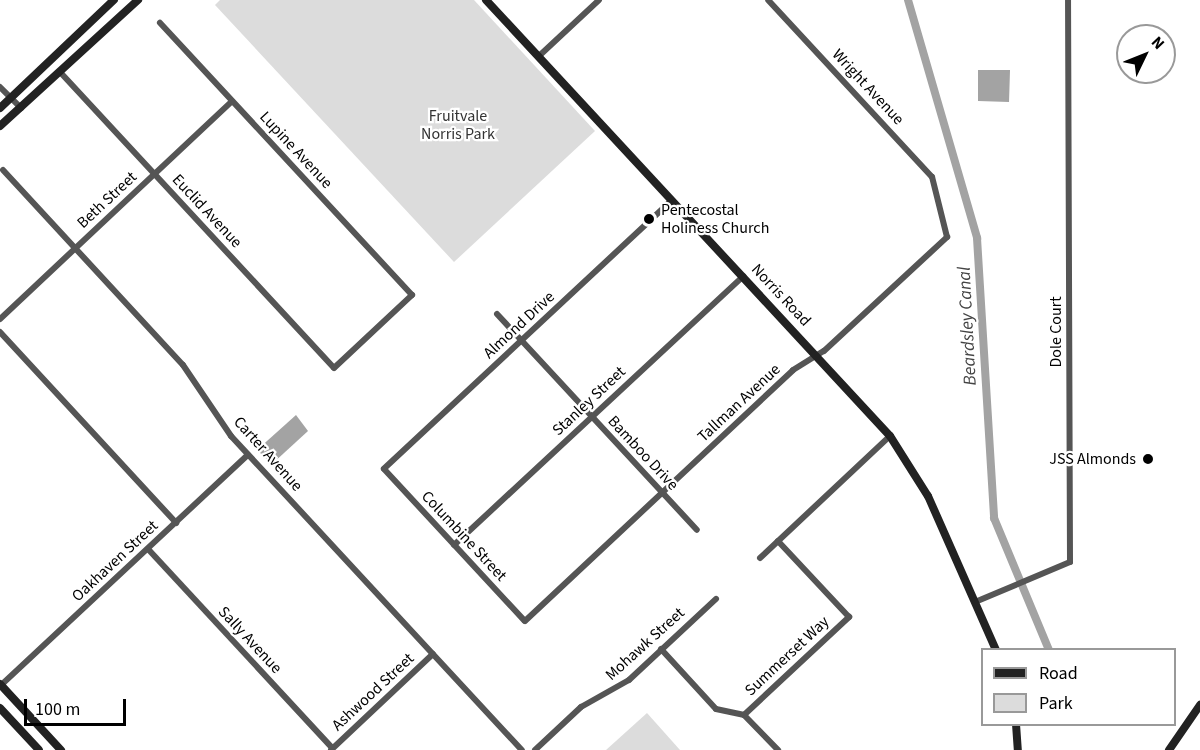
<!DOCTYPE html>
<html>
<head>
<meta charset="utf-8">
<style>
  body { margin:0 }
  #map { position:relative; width:1200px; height:750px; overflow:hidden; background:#fff; font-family:"Source Sans 3",sans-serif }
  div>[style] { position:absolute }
  .green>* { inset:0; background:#dcdcdc }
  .water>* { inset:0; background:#a3a3a3 }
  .canal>* { height:8px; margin:-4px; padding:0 4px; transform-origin:4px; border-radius:4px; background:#a3a3a3 }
  .street>* { height:6px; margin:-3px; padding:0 3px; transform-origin:3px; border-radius:3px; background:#555 }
  .secondary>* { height:8px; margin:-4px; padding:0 4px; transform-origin:4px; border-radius:4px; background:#222 }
  .dots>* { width:16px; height:16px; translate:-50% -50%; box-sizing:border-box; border:3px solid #fff; border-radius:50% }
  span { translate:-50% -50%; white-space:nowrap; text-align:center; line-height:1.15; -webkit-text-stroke:4.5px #fff; paint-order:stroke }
  .street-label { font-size:16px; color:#000 }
  .park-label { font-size:16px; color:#333 }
  .poi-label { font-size:16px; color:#000 }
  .left { translate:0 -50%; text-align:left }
  .right { translate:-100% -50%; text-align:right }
  .water-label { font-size:18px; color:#444; font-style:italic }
  .legend { position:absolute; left:981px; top:648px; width:195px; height:78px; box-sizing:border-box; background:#fff; border:2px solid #999; margin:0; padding:8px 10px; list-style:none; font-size:18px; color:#000 }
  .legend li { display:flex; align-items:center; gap:12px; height:30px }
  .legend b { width:30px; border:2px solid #999 }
  .north { position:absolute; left:1116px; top:24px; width:60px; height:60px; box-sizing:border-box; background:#fff; border:2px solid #999; border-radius:50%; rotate:47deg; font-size:16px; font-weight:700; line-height:24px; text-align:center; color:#000 }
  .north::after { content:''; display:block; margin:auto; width:21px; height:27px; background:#000; clip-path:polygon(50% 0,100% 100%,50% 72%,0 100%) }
  .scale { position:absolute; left:24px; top:699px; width:102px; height:27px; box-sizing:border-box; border:3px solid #000; border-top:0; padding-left:8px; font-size:18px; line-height:21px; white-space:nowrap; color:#000; -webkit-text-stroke:4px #fff; paint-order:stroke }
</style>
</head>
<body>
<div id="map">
  <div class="green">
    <div style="clip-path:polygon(220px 0,474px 0,595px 131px,454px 262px,215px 5px)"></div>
    <div style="clip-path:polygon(647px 713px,680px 750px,606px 750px)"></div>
  </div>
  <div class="water">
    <div style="clip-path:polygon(978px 70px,1010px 70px,1009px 102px,978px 101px)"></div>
    <div style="clip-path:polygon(296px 415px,308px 431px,272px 464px,257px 450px)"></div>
  </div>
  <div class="canal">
    <div style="left:908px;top:0;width:248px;rotate:73.8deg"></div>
    <div style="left:977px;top:238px;width:281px;rotate:86.5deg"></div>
    <div style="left:994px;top:518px;width:143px;rotate:67.4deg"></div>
  </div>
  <div class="street">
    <div style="left:539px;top:56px;width:82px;rotate:-43deg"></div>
    <div style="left:60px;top:72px;width:403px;rotate:47.2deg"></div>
    <div style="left:334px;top:368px;width:107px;rotate:-43.1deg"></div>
    <div style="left:412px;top:295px;width:371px;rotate:-132.8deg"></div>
    <div style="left:0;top:87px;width:30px;rotate:45deg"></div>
    <div style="left:3px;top:170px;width:265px;rotate:47.3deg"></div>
    <div style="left:183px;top:365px;width:86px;rotate:55.9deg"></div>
    <div style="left:231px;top:436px;width:428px;rotate:47.2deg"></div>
    <div style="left:672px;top:200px;width:394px;rotate:137deg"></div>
    <div style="left:384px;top:469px;width:207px;rotate:47.2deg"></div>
    <div style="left:525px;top:621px;width:367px;rotate:-43.1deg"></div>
    <div style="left:793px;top:370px;width:36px;rotate:-32deg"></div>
    <div style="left:824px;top:351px;width:168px;rotate:-42.8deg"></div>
    <div style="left:947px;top:237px;width:62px;rotate:-104deg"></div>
    <div style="left:932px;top:177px;width:241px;rotate:-132.8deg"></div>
    <div style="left:497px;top:314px;width:294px;rotate:47.2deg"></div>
    <div style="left:0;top:319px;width:318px;rotate:-43.2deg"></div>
    <div style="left:0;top:332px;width:260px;rotate:47.3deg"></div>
    <div style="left:454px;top:545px;width:395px;rotate:-42.9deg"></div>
    <div style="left:148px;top:549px;width:271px;rotate:47.2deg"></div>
    <div style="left:760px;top:558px;width:178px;rotate:-43.2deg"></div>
    <div style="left:975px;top:602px;width:103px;rotate:-22.8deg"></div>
    <div style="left:1070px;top:562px;width:562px;rotate:-90.2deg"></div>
    <div style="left:661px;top:649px;width:81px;rotate:47.5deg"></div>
    <div style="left:716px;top:709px;width:29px;rotate:12deg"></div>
    <div style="left:0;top:686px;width:339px;rotate:-43deg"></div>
    <div style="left:744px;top:715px;width:144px;rotate:-43deg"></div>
    <div style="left:849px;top:617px;width:104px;rotate:-133.1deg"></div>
    <div style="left:744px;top:715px;width:49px;rotate:45.8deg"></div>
    <div style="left:331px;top:750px;width:140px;rotate:-43.3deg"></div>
    <div style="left:535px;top:750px;width:63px;rotate:-43.1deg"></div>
    <div style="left:581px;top:707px;width:55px;rotate:-29.4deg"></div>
    <div style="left:629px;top:680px;width:119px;rotate:-43deg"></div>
  </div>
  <div class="secondary">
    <div style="left:486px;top:0;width:594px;rotate:47.18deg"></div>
    <div style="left:890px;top:436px;width:71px;rotate:57.7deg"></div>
    <div style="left:928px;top:496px;width:168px;rotate:66.2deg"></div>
    <div style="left:0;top:108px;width:157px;rotate:-43.5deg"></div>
    <div style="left:0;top:126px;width:187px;rotate:-42.4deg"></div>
    <div style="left:0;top:684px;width:90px;rotate:47.3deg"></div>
    <div style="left:0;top:708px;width:57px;rotate:47.1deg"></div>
    <div style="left:1016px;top:724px;width:26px;rotate:86deg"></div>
    <div style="left:1169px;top:750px;width:55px;rotate:-55.4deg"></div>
  </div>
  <div class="dots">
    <div style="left:649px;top:219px;background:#000"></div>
    <div style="left:1148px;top:459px;background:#000"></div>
  </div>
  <div class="street-label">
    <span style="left:868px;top:87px;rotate:47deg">Wright Avenue</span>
    <span style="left:296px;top:150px;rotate:47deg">Lupine Avenue</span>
    <span style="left:107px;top:200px;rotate:-43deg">Beth Street</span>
    <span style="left:207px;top:211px;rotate:47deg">Euclid Avenue</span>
    <span style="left:781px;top:295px;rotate:47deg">Norris Road</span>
    <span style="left:519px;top:325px;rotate:-43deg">Almond Drive</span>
    <span style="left:1056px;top:332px;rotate:-90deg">Dole Court</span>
    <span style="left:589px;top:401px;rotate:-43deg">Stanley Street</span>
    <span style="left:739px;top:403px;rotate:-43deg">Tallman Avenue</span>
    <span style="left:643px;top:453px;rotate:47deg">Bamboo Drive</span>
    <span style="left:268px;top:454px;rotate:48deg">Carter Avenue</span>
    <span style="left:464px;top:536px;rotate:47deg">Columbine Street</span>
    <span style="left:115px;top:561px;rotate:-43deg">Oakhaven Street</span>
    <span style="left:250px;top:640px;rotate:47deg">Sally Avenue</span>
    <span style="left:645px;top:644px;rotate:-42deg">Mohawk Street</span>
    <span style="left:787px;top:656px;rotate:-43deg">Summerset Way</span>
    <span style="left:373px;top:692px;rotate:-43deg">Ashwood Street</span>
  </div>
  <div class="park-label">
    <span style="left:458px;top:125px">Fruitvale<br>Norris Park</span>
  </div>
  <div class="poi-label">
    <span class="left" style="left:661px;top:219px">Pentecostal<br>Holiness Church</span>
    <span class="right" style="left:1136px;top:459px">JSS Almonds</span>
  </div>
  <div class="water-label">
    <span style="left:968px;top:326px;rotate:-93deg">Beardsley Canal</span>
  </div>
  <ul class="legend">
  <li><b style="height:8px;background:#222"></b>Road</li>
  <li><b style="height:16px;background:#dcdcdc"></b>Park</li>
  </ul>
  <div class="north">N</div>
  <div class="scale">100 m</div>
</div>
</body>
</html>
